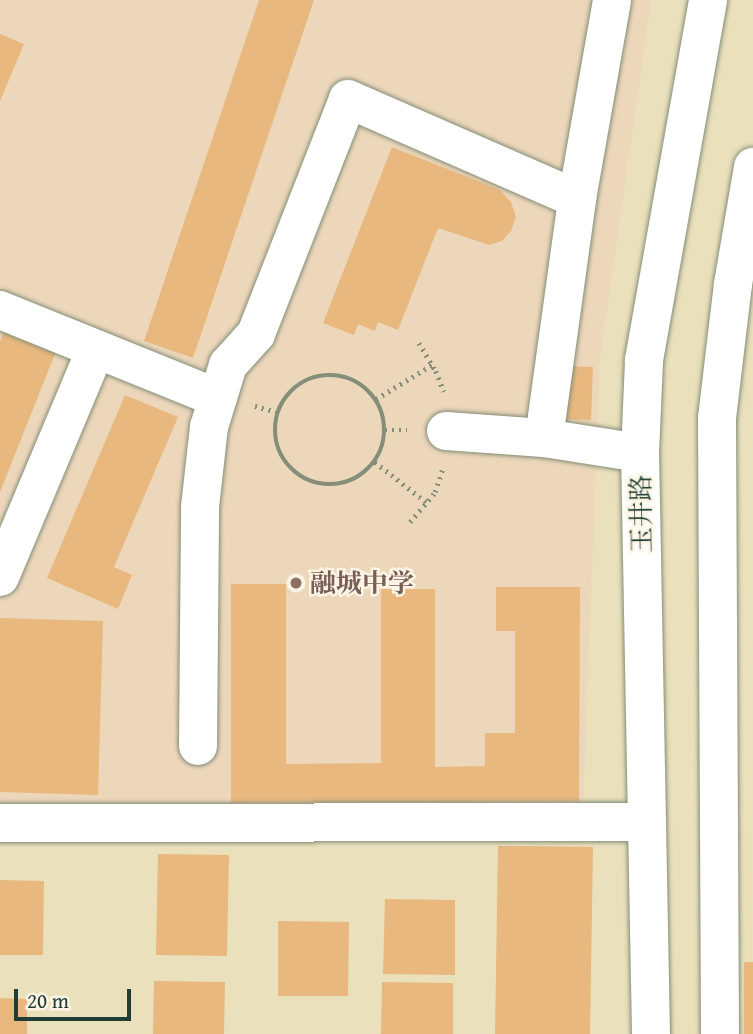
<!DOCTYPE html>
<html>
<head>
<meta charset="utf-8">
<style>
  body { margin:0 }
  #map { position:relative; width:753px; height:1034px; overflow:hidden; background:#eae0bc; font-family:"Gentium Book Plus","Noto Serif SC",serif }
  div>[style] { position:absolute }
  .built>* { inset:0; background:#edd7bb }
  .building>* { inset:0; background:#e8b87f }
  .path>* { height:4.5px; margin-top:-2.25px; transform-origin:0; background:repeating-linear-gradient(90deg,#848e78 0 2px,transparent 0 7px) }
  .path>.ring { margin:-2.25px; padding:0; box-sizing:content-box; background:none; border:4.5px solid #848e78; border-radius:50% }
  .roads { filter:drop-shadow(0 0 2px #848e78) drop-shadow(0 0 2px #848e78) }
  .minor>* { height:38px; margin:-19px; padding:0 19px; transform-origin:19px; border-radius:19px; background:#fff }
  .dots>* { width:19px; height:19px; translate:-50% -50%; box-sizing:border-box; border:4px solid #fcf5e5; border-radius:50% }
  span { translate:-50% -50%; white-space:nowrap; text-align:center; line-height:1.15; -webkit-text-stroke:5px #fcf5e5; paint-order:stroke }
  .street-label { font-size:26px; color:#1f3d34 }
  .education-label { font-size:26px; color:#785e54; font-weight:700 }
  .left { translate:0 -50%; text-align:left }
  .scale { position:absolute; left:14px; top:989px; width:117px; height:32px; box-sizing:border-box; border:4px solid #1f3d34; border-top:0; padding-left:9px; font-size:21px; line-height:24px; white-space:nowrap; color:#1f3d34; -webkit-text-stroke:5px #fcf5e5; paint-order:stroke }
</style>
</head>
<body>
<div id="map">
  <div class="built">
    <div style="clip-path:polygon(0 0,651px 0,600px 358px,583px 808px,0 811px)"></div>
  </div>
  <div class="building">
    <div style="clip-path:polygon(259px 0,314px 0,193px 358px,144px 341px)"></div>
    <div style="clip-path:polygon(0 34px,24px 44px,0 101px)"></div>
    <div style="clip-path:polygon(392px 147px,500px 190px,511px 202px,516px 217px,511px 231px,502px 241px,489px 245px,438px 228px,398px 330px,378px 322px,375px 331px,358px 324px,354px 335px,323px 323px)"></div>
    <div style="clip-path:polygon(5px 329px,57px 349px,0 492px,0 342px)"></div>
    <div style="clip-path:polygon(564px 366px,593px 367px,591px 420px,563px 419px)"></div>
    <div style="clip-path:polygon(125px 395px,178px 417px,114px 567px,132px 575px,118px 609px,47px 578px)"></div>
    <div style="clip-path:polygon(231px 584px,286px 584px,286px 764px,381px 763px,381px 589px,435px 589px,435px 767px,485px 766px,485px 733px,515px 733px,515px 631px,496px 631px,496px 587px,580px 587px,579px 801px,231px 803px)"></div>
    <div style="clip-path:polygon(0 618px,103px 621px,98px 795px,0 792px)"></div>
    <div style="clip-path:polygon(498px 846px,593px 847px,590px 1034px,495px 1034px)"></div>
    <div style="clip-path:polygon(158px 854px,229px 855px,227px 956px,156px 955px)"></div>
    <div style="clip-path:polygon(0 880px,44px 881px,43px 955px,0 955px)"></div>
    <div style="clip-path:polygon(385px 899px,455px 900px,455px 975px,383px 974px)"></div>
    <div style="clip-path:polygon(278px 921px,349px 922px,348px 996px,278px 996px)"></div>
    <div style="clip-path:polygon(744px 962px,753px 962px,753px 1034px,744px 1034px)"></div>
    <div style="clip-path:polygon(154px 981px,225px 982px,224px 1034px,153px 1034px)"></div>
    <div style="clip-path:polygon(382px 982px,453px 983px,453px 1034px,381px 1034px)"></div>
    <div style="clip-path:polygon(0 998px,27px 999px,27px 1034px,0 1034px)"></div>
  </div>
  <div class="path">
    <div style="left:419px;top:343px;width:33px;rotate:59deg"></div>
    <div style="left:436px;top:371px;width:22px;rotate:69deg"></div>
    <div class="ring" style="left:275px;top:375px;width:105.5px;height:105.5px"></div>
    <div style="left:376px;top:399px;width:66px;rotate:-31.3deg"></div>
    <div style="left:255px;top:406px;width:24px;rotate:15deg"></div>
    <div style="left:385px;top:430px;width:22px"></div>
    <div style="left:375px;top:462px;width:65px;rotate:38.1deg"></div>
    <div style="left:410px;top:522px;width:39px;rotate:-50deg"></div>
    <div style="left:435px;top:492px;width:23px;rotate:-72deg"></div>
  </div>
  <div class="roads">
    <div class="minor">
      <div style="left:0;top:310px;width:235px;rotate:22deg"></div>
      <div style="left:446px;top:431px;width:98px;rotate:4.1deg"></div>
      <div style="left:544px;top:438px;width:97px;rotate:8.9deg"></div>
      <div style="left:544px;top:438px;width:241px;rotate:-82.1deg"></div>
      <div style="left:577px;top:199px;width:202px;rotate:-80deg"></div>
      <div style="left:0;top:577px;width:247px;rotate:-67.2deg"></div>
      <div style="left:198px;top:746px;width:239px;rotate:-89.5deg"></div>
      <div style="left:200px;top:507px;width:81px;rotate:-83.6deg"></div>
      <div style="left:209px;top:427px;width:65px;rotate:-73deg"></div>
      <div style="left:228px;top:365px;width:42px;rotate:-47.9deg"></div>
      <div style="left:256px;top:334px;width:252px;rotate:-68.6deg"></div>
      <div style="left:348px;top:99px;width:250px;rotate:23.6deg"></div>
      <div style="left:0;top:823px;width:647px;rotate:-0.09deg"></div>
      <div style="left:651px;top:1034px;width:581px;rotate:-91.08deg"></div>
      <div style="left:640px;top:453px;width:93px;rotate:-87.5deg"></div>
      <div style="left:644px;top:360px;width:366px;rotate:-79.9deg"></div>
      <div style="left:720px;top:1034px;width:616px;rotate:-90.28deg"></div>
      <div style="left:717px;top:418px;width:135px;rotate:-83.2deg"></div>
      <div style="left:733px;top:284px;width:119px;rotate:-80.3deg"></div>
    </div>
  </div>
  <div class="dots">
    <div style="left:296px;top:583px;background:#8d6e63"></div>
  </div>
  <div class="street-label">
    <span style="left:641px;top:514px;rotate:-91deg">玉井路</span>
  </div>
  <div class="education-label">
    <span class="left" style="left:310px;top:583px">融城中学</span>
  </div>
  <div class="scale">20 m</div>
</div>
</body>
</html>
